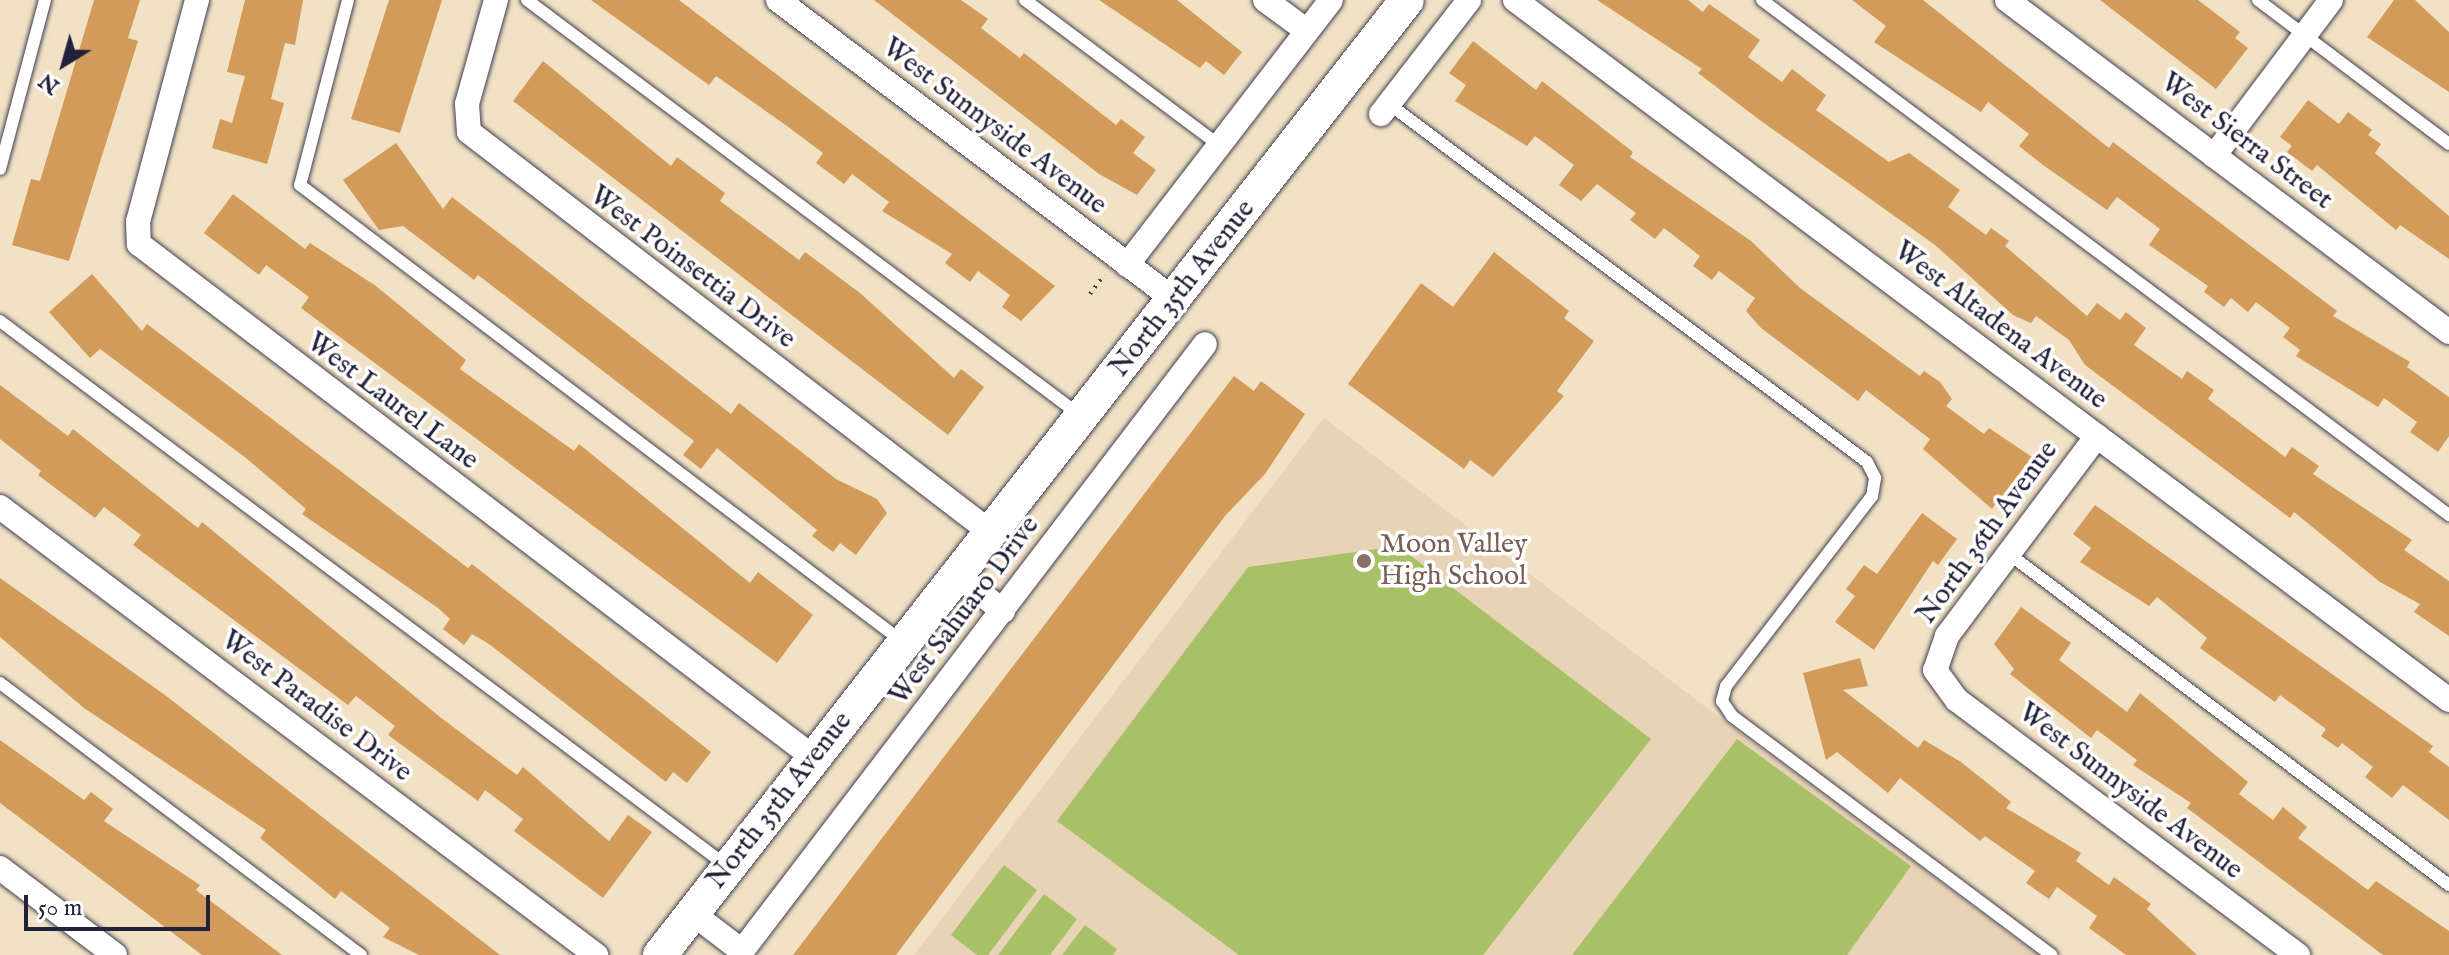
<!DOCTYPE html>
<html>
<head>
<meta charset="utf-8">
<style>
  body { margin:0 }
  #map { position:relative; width:2449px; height:955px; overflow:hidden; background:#f1e2c5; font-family:"IM FELL English",serif }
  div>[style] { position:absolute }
  .built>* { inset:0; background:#e9d3b7 }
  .green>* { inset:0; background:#a8c166 }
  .building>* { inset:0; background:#d39b59 }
  .path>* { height:4px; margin-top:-2px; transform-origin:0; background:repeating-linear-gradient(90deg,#413f50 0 2px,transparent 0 8px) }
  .roads { filter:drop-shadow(0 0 2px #413f50) drop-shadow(0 0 2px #413f50) }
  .service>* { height:12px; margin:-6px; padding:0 6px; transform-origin:6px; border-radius:6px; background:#fff }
  .minor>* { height:24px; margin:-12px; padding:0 12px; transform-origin:12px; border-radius:12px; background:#fff }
  .secondary>* { height:34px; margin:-17px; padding:0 17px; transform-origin:17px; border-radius:17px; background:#fff }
  .dots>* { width:22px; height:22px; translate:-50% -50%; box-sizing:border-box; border:4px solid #fff; border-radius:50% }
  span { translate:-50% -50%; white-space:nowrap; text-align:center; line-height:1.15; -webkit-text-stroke:7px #fff; paint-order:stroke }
  .street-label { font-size:28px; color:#22223b }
  .education-label { font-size:28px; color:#785e54 }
  .left { translate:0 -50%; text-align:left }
  .north { position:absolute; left:24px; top:24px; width:80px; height:80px; -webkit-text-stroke:6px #fff; paint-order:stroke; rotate:217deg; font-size:22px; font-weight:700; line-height:32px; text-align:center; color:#22223b }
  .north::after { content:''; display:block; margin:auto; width:28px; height:36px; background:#22223b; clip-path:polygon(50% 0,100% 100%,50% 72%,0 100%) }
  .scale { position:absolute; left:24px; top:895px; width:186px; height:36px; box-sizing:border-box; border:4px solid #22223b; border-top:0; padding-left:10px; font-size:24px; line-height:28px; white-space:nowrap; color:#22223b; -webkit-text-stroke:6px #fff; paint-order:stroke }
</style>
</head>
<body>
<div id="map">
  <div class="built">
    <div style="clip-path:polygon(1324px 418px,1703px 705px,2037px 955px,914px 955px)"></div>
  </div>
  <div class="green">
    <div style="clip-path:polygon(1398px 546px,1651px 739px,1483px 955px,1239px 955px,1057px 821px,1248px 567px)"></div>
    <div style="clip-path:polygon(1737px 739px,1911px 866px,1847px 955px,1572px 955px)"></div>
    <div style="clip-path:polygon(1004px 865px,1037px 890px,988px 955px,977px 955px,951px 935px)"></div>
    <div style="clip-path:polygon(1044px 894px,1077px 919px,1050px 955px,998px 955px)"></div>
    <div style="clip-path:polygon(1085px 925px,1117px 949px,1113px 955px,1062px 955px)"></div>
  </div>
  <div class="building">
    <div style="clip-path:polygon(94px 0,140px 0,128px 38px,138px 41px,69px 261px,12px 245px,31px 179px,40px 181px)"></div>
    <div style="clip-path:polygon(245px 0,303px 0,295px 45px,285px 43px,271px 99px,284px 103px,267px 164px,212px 148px,220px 119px,232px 123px,245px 76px,227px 72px)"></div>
    <div style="clip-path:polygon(389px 0,442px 0,400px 133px,351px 119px)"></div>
    <div style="clip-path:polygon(591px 0,679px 0,1055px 286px,1021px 321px,1002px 307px,1010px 295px,978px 271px,970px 282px,945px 263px,952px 254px,882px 211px,889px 202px,852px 174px,844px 184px,816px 163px,823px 153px,787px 126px,716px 76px,709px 85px)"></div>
    <div style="clip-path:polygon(874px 0,961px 0,988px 19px,981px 28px,1020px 58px,1024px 53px,1116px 125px,1121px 119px,1145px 137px,1133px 153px,1156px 170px,1137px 195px,1099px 174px)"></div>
    <div style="clip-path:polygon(1099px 0,1177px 0,1242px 52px,1224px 75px,1206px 61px,1200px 68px)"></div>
    <div style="clip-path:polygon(1597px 0,1688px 0,1703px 12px,1709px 4px,1760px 40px,1748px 57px,1782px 82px,1792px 69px,1826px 95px,1816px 110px,1889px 162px,1909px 153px,1960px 190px,1948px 207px,1986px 235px,1991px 228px,2009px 241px,2005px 246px,2087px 316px,2097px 303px,2120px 320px,2126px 312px,2146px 328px,2134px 345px,2182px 379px,2187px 371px,2214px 390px,2208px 399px,2285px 457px,2292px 447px,2319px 466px,2313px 474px,2412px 540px,2404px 550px,2449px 581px,2449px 636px,2414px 612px,2420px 604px,2380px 582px,2294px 512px,2290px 518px,2085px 365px,2069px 340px,2036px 316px,2031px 323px,2013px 315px,1935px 245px,1757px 118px,1698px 73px,1702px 69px)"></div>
    <div style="clip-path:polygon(1852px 0,1923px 0,2109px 148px,2113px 142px,2337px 311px,2333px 316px,2410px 362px,2407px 367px,2449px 397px,2449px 436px,2438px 452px,2410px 432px,2417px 422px,2384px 398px,2378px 407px,2296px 356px,2300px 350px,2283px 337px,2290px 328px,2256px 302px,2248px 312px,2231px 298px,2224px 307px,2204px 292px,2208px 286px,2149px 245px,2160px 229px,2117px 197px,2107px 210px,2043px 165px,2019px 146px,2029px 134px,1988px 102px,1981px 112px,1874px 42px,1886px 26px)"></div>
    <div style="clip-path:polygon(2100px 0,2198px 0,2240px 32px,2235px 38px,2248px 48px,2216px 89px)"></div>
    <div style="clip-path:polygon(2394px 0,2415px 0,2449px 32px,2449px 92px,2367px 37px)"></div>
    <div style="clip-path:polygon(1473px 41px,1536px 90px,1542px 81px,1633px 152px,1630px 157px,1751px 241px,1800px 288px,1920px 376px,1924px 371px,1940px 382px,1952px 399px,1946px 406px,1984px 434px,1989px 428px,2032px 457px,1992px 509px,1923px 449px,1930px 439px,1866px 390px,1858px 401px,1761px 328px,1746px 311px,1755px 298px,1719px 271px,1712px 280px,1693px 266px,1700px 256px,1664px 228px,1655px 239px,1630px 220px,1636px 213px,1597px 184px,1581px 201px,1559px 185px,1574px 165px,1535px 136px,1527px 146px,1455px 101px,1466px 85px,1449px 73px)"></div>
    <div style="clip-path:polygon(543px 61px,671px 166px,677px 157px,725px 193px,720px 201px,799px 260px,805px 252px,860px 293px,954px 378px,961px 369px,984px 387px,948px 435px,513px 101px)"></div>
    <div style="clip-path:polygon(2308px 100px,2339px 124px,2348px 112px,2372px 130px,2368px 135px,2381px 144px,2375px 153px,2449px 216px,2449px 259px,2400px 225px,2396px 230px,2317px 165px,2312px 171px,2287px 152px,2292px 146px,2280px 137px)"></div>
    <div style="clip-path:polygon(396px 143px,443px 209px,452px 197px,731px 414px,739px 403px,836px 479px,877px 499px,887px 513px,856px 555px,840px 543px,833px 552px,812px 536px,817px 530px,717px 448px,701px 469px,683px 455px,694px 441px,478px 275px,474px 280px,403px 226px,379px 230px,343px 180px)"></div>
    <div style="clip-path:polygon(233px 194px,305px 249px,310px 243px,376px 286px,466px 360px,460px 369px,574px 451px,579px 444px,750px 583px,758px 572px,813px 615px,777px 663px,301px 308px,309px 297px,266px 265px,259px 275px,204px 233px)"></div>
    <div style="clip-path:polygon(1494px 252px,1569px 311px,1564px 318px,1594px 341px,1557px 391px,1564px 396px,1493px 477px,1470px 460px,1464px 469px,1348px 384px,1421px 283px,1453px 307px)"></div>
    <div style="clip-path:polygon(92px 274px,142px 331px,147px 324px,468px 568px,472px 564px,711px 752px,687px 783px,673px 772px,666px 782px,489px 644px,472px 634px,464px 645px,443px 629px,450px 619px,438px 608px,302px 514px,306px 509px,246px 458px,100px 349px,90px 358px,49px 312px)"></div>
    <div style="clip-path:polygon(1234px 376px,1254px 391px,1261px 381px,1305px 414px,1265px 474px,1225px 516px,896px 955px,793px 955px)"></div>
    <div style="clip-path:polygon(0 385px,68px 436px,73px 429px,198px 528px,202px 522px,440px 717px,517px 775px,523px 767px,609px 841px,628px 815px,652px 832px,603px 898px,514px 831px,523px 819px,485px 790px,478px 801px,388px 735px,395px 726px,356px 696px,348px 705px,133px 545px,141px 535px,104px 507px,95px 518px,38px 475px,41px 471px,0 439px)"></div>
    <div style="clip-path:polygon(2095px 505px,2433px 746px,2429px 752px,2449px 767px,2449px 820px,2403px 785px,2392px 798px,2365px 777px,2373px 767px,2342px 743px,2338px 748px,2321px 736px,2326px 729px,2280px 695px,2275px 702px,2200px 648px,2207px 638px,2157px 597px,2149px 606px,2080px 562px,2091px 548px,2073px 534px)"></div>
    <div style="clip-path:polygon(1922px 513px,1957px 539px,1938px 565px,1933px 561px,1874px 650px,1835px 622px,1855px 596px,1846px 589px,1864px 565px,1877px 574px)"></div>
    <div style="clip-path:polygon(0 578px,165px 695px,500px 955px,419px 955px,383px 937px,390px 928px,341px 891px,335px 899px,260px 838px,266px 830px,84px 708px,0 637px)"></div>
    <div style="clip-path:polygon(2021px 607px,2071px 643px,2059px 660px,2127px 712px,2140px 693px,2248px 782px,2239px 794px,2273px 820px,2283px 807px,2307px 827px,2298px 838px,2368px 890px,2376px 881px,2449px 931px,2449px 955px,2383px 955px,2187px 808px,2191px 803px,2133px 765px,2137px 760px,2097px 730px,2091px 738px,2010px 674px,2014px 669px,1994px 644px)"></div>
    <div style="clip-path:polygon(1860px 658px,1868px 686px,1843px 690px,1918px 748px,1924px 740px,1961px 762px,2011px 802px,2006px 808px,2081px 853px,2076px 861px,2109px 885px,2114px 877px,2151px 904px,2147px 909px,2197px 955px,2126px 955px,2089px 928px,2097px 916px,2057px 887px,2049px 899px,2026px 883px,2035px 871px,1985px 836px,1980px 841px,1900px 778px,1888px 793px,1837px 752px,1826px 760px,1803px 673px)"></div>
    <div style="clip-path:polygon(0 740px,84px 800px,91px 792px,113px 809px,104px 821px,200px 885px,196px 890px,282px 955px,202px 955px,0 803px)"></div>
  </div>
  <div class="path">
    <div style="left:1090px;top:294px;width:24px;rotate:-54deg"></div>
  </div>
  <div class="roads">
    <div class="service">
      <div style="left:348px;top:0;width:191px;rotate:104.5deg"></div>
      <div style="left:300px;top:185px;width:757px;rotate:37.16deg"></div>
      <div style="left:527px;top:0;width:693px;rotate:36.9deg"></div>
      <div style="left:1025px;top:0;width:242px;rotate:36.8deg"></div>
      <div style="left:1762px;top:0;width:859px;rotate:36.86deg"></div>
      <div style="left:2258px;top:0;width:239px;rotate:37deg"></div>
      <div style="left:1389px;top:104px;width:597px;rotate:36.83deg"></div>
      <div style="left:1867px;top:462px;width:18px;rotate:63deg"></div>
      <div style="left:1875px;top:478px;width:18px;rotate:99deg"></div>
      <div style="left:1872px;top:496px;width:240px;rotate:127.5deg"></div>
      <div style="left:1726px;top:686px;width:16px;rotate:105deg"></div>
      <div style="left:1722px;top:701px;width:18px;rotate:56deg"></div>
      <div style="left:1732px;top:716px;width:399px;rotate:36.8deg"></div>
      <div style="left:0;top:169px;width:175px;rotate:-75.1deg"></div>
      <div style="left:0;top:321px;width:909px;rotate:36.86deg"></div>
      <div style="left:2009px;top:554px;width:551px;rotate:36.95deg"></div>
      <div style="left:0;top:683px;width:452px;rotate:37deg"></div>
    </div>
    <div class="minor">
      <div style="left:197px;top:0;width:229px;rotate:104.9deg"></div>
      <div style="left:138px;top:221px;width:23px;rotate:88deg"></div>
      <div style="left:139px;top:244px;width:847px;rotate:37.28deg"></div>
      <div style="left:496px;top:0;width:108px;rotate:105.6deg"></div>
      <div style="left:467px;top:104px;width:28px;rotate:86deg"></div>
      <div style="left:469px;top:132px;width:655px;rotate:37.5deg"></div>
      <div style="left:778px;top:0;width:498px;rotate:37.1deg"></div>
      <div style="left:1265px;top:0;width:52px;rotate:36.4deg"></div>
      <div style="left:1515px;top:0;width:1167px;rotate:36.85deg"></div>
      <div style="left:2007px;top:0;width:553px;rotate:36.91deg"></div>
      <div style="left:1381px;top:114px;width:144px;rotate:-52.3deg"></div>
      <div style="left:2214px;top:156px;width:195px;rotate:-53.1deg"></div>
      <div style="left:1127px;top:265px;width:334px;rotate:-52.4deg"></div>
      <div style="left:2097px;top:436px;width:250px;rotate:126.9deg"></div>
      <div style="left:1947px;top:636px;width:36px;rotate:109deg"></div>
      <div style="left:1935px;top:670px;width:37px;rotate:54deg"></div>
      <div style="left:1957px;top:700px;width:426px;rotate:36.8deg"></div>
      <div style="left:0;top:507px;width:746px;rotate:36.93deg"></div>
      <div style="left:956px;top:574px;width:60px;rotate:38.2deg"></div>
      <div style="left:0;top:868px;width:144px;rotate:37.1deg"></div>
      <div style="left:692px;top:913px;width:63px;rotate:37.2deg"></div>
      <div style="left:742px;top:951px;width:763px;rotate:-52.66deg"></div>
    </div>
    <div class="secondary">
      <div style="left:660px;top:955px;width:1212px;rotate:-51.97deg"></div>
    </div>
  </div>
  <div class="dots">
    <div style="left:1364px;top:561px;background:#8d6e63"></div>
  </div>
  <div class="street-label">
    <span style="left:994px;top:127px;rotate:37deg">West Sunnyside Avenue</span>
    <span style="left:2246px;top:142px;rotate:37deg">West Sierra Street</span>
    <span style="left:692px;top:268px;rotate:37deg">West Poinsettia Drive</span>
    <span style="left:1183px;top:289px;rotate:-52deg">North 35th Avenue</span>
    <span style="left:2000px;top:326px;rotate:37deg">West Altadena Avenue</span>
    <span style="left:392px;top:402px;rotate:37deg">West Laurel Lane</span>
    <span style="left:1988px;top:533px;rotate:-54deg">North 36th Avenue</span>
    <span style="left:965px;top:611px;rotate:-53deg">West Sahuaro Drive</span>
    <span style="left:316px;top:707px;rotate:37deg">West Paradise Drive</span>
    <span style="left:2130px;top:792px;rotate:37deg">West Sunnyside Avenue</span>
    <span style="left:780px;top:801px;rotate:-52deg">North 35th Avenue</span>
  </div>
  <div class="education-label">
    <span class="left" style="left:1380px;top:561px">Moon Valley<br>High School</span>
  </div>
  <div class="north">N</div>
  <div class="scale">50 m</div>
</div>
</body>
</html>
